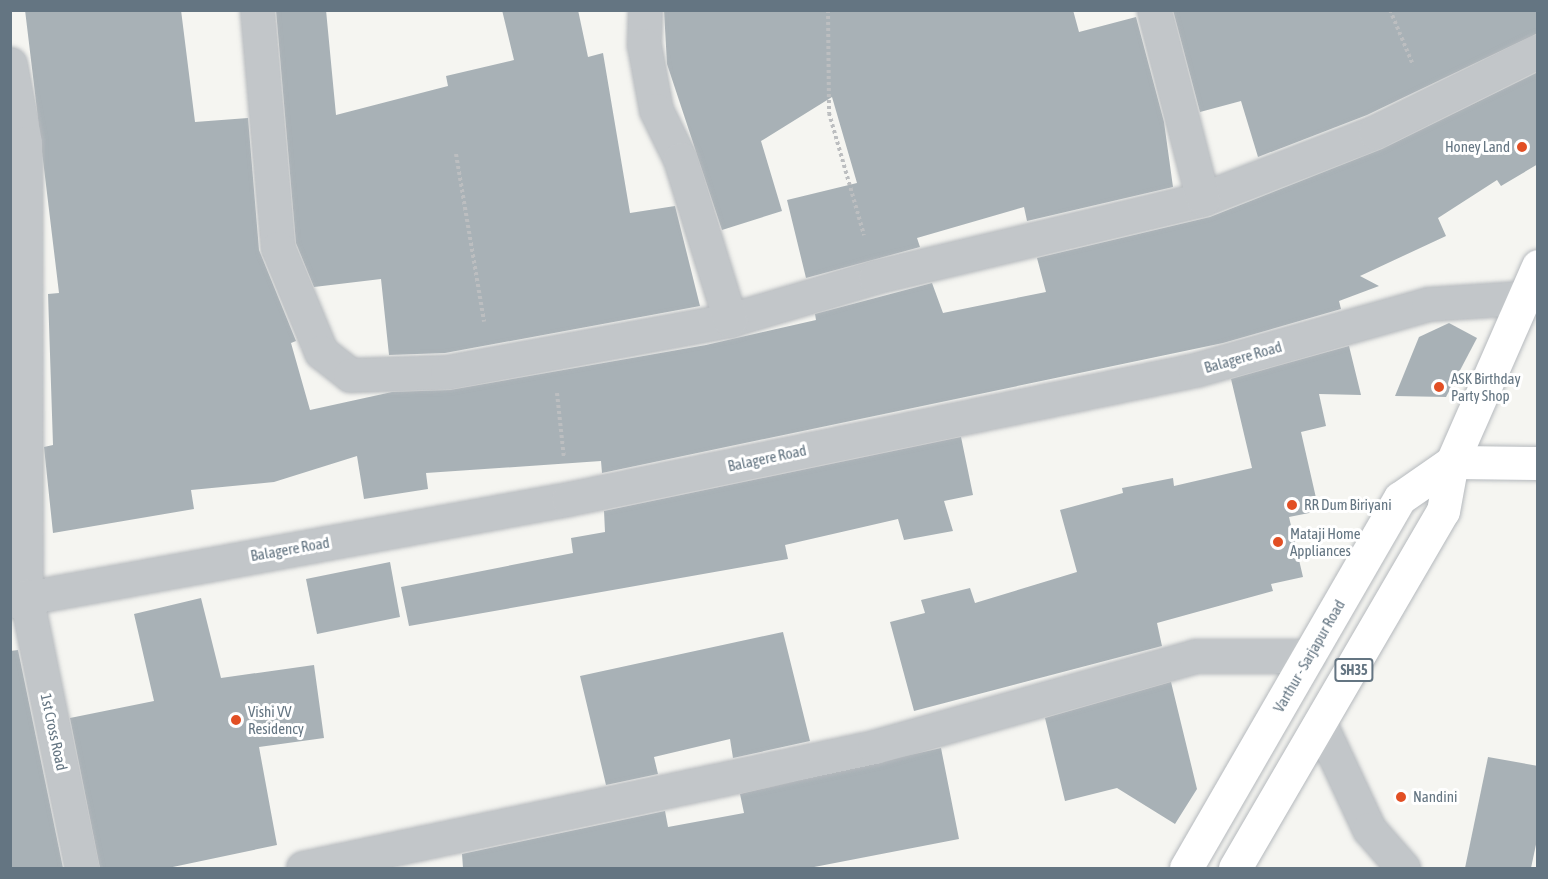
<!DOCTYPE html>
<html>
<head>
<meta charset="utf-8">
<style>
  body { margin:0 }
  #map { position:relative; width:1548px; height:879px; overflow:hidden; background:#f5f5f1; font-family:"Asap Condensed",sans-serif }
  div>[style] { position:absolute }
  .building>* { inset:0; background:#a8b1b6 }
  .path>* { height:4px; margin-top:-2px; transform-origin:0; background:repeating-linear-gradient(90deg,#bcbec0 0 3px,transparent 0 6px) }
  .roads { filter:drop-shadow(0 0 2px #b5b9bd) drop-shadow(0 0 2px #b5b9bd) }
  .minor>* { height:33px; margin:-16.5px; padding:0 16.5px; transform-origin:16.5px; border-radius:16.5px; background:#c2c6c9 }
  .major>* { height:33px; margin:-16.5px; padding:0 16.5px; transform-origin:16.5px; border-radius:16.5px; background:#fff }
  .dots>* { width:16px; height:16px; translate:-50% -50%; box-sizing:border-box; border:3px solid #fff; border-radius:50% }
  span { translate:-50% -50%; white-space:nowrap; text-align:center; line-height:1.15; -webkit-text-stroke:6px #fff; paint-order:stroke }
  .shield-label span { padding:2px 4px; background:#fff; border:2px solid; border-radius:4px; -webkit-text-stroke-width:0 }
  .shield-label { font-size:14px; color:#647582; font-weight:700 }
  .poi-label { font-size:15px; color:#647582 }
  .right { translate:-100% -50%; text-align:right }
  .left { translate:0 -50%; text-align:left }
  .street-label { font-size:15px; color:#647582 }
  .frame { position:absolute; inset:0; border:12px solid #647582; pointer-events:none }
</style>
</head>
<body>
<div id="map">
  <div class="building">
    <div style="clip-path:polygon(25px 10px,181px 10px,195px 122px,248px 118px,259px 250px,296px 341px,291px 343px,310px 410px,392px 392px,450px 390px,706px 345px,816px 320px,815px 314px,932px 283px,943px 313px,1046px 292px,1037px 258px,1210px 217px,1382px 149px,1538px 72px,1538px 164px,1501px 186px,1497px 180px,1438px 218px,1446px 236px,1360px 276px,1379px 286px,1339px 301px,1341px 309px,1223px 343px,602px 473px,601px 461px,426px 473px,428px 489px,364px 499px,357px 456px,274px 482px,191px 490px,194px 509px,53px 533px,44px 447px,53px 445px,48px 294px,59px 293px)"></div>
    <div style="clip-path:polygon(276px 10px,326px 10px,336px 115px,448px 86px,446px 76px,514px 60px,502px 10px,578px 10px,588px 57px,603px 53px,630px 213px,675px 206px,700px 306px,445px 353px,389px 355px,381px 279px,314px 287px,296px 243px)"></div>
    <div style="clip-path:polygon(664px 10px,1073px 10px,1079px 32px,1136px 17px,1164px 122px,1173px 187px,1027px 221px,1024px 207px,917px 238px,920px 247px,806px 278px,787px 200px,857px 183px,832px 97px,761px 141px,782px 211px,722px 230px,667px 64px)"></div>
    <div style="clip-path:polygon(1173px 10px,1538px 10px,1538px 33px,1367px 115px,1258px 157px,1241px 101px,1200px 112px)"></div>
    <div style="clip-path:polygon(1449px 323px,1477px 338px,1446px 397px,1395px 396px,1419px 337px)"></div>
    <div style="clip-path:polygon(1349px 346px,1361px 395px,1319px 394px,1326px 426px,1301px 432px,1319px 511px,1289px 517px,1303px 577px,1271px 584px,1273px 591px,1157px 623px,1162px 646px,914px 711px,890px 622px,925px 613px,921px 600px,970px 588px,975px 603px,1077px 572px,1060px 510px,1123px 493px,1122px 488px,1173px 478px,1174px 486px,1252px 468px,1231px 379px)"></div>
    <div style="clip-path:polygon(961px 437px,973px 495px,944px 501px,953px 531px,904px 540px,898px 519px,785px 545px,788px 559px,409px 626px,401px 587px,573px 553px,571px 538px,605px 532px,604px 511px)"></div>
    <div style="clip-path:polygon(390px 562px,400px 617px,317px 634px,306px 579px)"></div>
    <div style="clip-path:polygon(201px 598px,221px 678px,314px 665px,324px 738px,259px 747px,277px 845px,168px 868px,100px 868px,70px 718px,154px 701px,134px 614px)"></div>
    <div style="clip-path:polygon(783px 632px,810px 741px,733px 758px,730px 739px,654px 757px,658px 774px,606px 785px,580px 676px)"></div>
    <div style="clip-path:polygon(18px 650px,63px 868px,10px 868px,10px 651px)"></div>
    <div style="clip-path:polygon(1171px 682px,1197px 789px,1175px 824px,1117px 788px,1065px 801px,1045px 718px)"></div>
    <div style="clip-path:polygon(941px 748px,959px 839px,809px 868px,463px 868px,462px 854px,665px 811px,668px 827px,744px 813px,740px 794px)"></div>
    <div style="clip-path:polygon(1488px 757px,1538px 766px,1538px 835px,1531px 868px,1465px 868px)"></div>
  </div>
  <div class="path">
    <div style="left:828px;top:10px;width:103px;rotate:89.4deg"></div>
    <div style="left:829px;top:113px;width:127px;rotate:74deg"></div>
    <div style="left:1390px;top:10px;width:60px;rotate:67.3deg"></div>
    <div style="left:456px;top:154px;width:170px;rotate:80.5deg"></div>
    <div style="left:557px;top:393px;width:65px;rotate:83.9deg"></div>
  </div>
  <div class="roads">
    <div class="minor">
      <div style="left:257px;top:10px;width:239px;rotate:85deg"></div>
      <div style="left:278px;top:248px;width:113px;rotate:67.5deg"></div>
      <div style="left:321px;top:352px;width:37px;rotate:38deg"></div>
      <div style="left:350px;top:375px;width:97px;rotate:-1.8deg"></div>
      <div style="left:447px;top:372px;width:288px;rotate:-10.4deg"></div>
      <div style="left:730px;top:320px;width:151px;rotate:-16.5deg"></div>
      <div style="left:875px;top:277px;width:337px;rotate:-13.4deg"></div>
      <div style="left:1203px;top:199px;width:185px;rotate:-21.3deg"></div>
      <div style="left:1375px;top:132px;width:182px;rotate:-26.4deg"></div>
      <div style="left:645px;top:10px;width:35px;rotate:92deg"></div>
      <div style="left:644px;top:45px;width:66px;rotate:79.5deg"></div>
      <div style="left:656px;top:110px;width:55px;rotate:63.9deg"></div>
      <div style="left:680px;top:159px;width:169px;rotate:72.7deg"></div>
      <div style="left:1154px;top:10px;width:195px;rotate:75.5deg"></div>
      <div style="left:10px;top:64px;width:80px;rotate:79.2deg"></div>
      <div style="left:25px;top:143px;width:453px;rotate:89.9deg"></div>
      <div style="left:26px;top:596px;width:278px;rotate:78.4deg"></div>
      <div style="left:10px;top:601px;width:567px;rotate:-10.36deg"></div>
      <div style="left:568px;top:499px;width:640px;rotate:-11.63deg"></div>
      <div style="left:1195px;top:370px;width:242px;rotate:-15.8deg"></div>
      <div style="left:1428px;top:304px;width:91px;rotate:-3.8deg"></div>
      <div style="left:1321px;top:726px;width:114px;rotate:65deg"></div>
      <div style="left:1369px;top:829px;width:52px;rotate:48.9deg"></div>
      <div style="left:303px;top:868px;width:584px;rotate:-11.96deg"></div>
      <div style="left:874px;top:747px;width:334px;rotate:-15.8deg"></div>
      <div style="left:1195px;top:656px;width:114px"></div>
    </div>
    <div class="major">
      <div style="left:1452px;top:462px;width:86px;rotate:0.7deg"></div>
      <div style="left:1186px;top:868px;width:427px;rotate:-60deg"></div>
      <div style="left:1400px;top:498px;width:63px;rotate:-34.7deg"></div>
      <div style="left:1235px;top:868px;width:413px;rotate:-59.8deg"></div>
      <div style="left:1443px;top:511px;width:50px;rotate:-79.6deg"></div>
      <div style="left:1452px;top:462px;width:214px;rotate:-66.3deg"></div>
    </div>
  </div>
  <div class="dots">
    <div style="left:1522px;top:147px;background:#e24f24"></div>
    <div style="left:1439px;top:387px;background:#e24f24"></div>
    <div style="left:1292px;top:505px;background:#e24f24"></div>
    <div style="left:1278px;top:542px;background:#e24f24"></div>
    <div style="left:236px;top:720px;background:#e24f24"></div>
    <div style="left:1401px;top:797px;background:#e24f24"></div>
  </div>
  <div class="shield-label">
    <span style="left:1354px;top:670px">SH35</span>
  </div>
  <div class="poi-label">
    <span class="right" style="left:1510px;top:147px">Honey Land</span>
    <span class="left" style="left:1451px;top:387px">ASK Birthday<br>Party Shop</span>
    <span class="left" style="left:1304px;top:505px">RR Dum Biriyani</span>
    <span class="left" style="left:1290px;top:542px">Mataji Home<br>Appliances</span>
    <span class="left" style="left:248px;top:720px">Vishi VV<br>Residency</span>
    <span class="left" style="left:1413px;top:797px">Nandini</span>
  </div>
  <div class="street-label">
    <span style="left:1243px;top:357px;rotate:-16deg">Balagere Road</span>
    <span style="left:767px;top:458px;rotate:-12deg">Balagere Road</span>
    <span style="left:290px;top:549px;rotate:-10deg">Balagere Road</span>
    <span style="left:1309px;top:656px;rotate:-60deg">Varthur - Sarjapur Road</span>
    <span style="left:54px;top:732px;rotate:78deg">1st Cross Road</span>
  </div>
  <div class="frame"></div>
</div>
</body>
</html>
